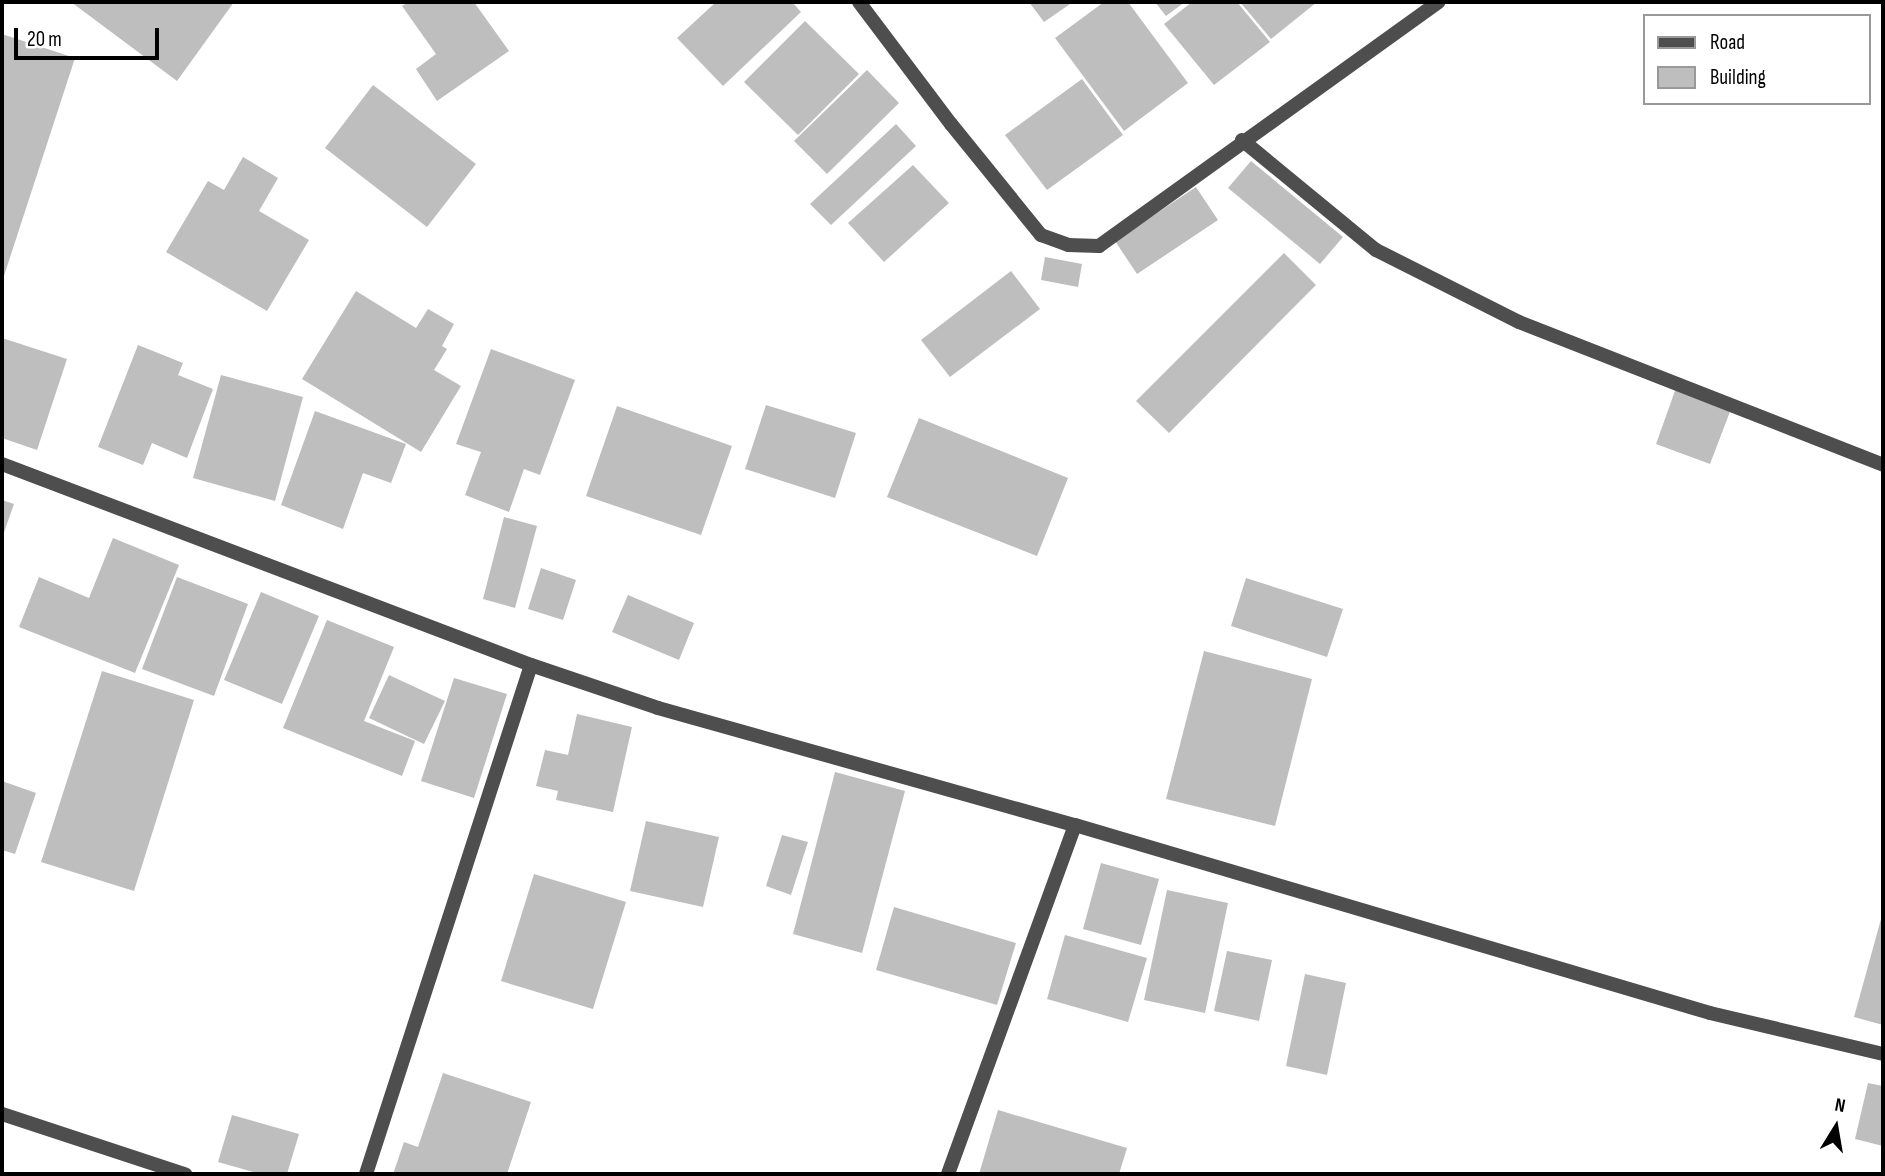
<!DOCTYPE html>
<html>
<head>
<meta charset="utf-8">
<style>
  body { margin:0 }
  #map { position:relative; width:1885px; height:1176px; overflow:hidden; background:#fff; font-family:"Sofia Sans Condensed",sans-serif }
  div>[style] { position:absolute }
  .building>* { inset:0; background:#bebebe }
  .street>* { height:14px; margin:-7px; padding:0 7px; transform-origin:7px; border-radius:7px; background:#4e4e4e }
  span { translate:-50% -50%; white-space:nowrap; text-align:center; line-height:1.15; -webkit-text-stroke:6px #fff; paint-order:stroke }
  .frame { position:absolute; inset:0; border:4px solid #000; pointer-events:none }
  .legend { position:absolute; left:1643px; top:14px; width:228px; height:91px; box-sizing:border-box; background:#fff; border:2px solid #999; margin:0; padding:9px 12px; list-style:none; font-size:21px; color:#000 }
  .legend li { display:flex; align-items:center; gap:14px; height:35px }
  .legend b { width:35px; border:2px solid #999 }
  .north { position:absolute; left:1801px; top:1092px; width:70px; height:70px; -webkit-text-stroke:5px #fff; paint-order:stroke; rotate:11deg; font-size:19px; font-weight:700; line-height:28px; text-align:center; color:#000 }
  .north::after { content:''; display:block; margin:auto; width:24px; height:32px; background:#000; clip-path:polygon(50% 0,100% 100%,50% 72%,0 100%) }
  .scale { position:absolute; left:14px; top:28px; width:145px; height:32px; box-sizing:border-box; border:4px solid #000; border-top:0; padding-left:9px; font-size:21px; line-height:24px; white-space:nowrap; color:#000; -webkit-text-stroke:5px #fff; paint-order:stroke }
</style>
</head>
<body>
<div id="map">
  <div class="building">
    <div style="clip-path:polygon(71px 2px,234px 2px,177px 81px)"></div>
    <div style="clip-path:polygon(409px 2px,474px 2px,509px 51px,437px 101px,416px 69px,436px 54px,402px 6px)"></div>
    <div style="clip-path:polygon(716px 2px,792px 2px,801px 12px,723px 86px,677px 38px)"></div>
    <div style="clip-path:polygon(1029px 2px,1073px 2px,1044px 22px)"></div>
    <div style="clip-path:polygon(1104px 2px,1128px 2px,1188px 83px,1124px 131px,1055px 38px)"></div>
    <div style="clip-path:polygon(1155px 2px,1185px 2px,1166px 16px)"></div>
    <div style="clip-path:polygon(1192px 2px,1237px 2px,1270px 42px,1214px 85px,1164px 24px)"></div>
    <div style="clip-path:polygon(1240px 2px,1317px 2px,1271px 39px)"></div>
    <div style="clip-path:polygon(805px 21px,859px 74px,798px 135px,744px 82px)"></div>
    <div style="clip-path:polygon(2px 34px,75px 58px,2px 282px)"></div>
    <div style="clip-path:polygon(867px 70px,899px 103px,827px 174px,794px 141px)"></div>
    <div style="clip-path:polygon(1082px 79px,1123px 135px,1047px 190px,1005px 135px)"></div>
    <div style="clip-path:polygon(373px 85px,476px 164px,427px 227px,325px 148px)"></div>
    <div style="clip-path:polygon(896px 124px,916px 146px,831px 225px,810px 204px)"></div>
    <div style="clip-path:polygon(243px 157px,278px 178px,259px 211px,309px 240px,267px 311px,166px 252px,208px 181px,224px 190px)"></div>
    <div style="clip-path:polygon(1251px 161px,1343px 237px,1320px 264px,1228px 188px)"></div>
    <div style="clip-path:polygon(913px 165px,949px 203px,884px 262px,848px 223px)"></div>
    <div style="clip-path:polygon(1196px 187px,1218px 220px,1137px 274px,1115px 241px)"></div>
    <div style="clip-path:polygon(1284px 253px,1316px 285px,1169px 433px,1136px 401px)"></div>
    <div style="clip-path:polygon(1045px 257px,1082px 264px,1078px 287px,1041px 280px)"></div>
    <div style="clip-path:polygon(1011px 271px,1040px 309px,950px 377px,921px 340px)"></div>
    <div style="clip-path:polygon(356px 291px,416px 328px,428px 309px,454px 324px,442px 346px,447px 349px,434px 370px,461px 386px,421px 452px,302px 379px)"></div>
    <div style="clip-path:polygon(2px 338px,67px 359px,37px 450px,2px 438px)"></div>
    <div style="clip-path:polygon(138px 345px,183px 363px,178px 375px,213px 389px,187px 458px,152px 443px,143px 465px,98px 447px)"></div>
    <div style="clip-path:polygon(491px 349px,575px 380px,540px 475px,524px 469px,509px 512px,465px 495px,481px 452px,456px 444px)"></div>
    <div style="clip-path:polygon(221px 375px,303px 397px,275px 501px,193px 478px)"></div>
    <div style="clip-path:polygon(1676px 388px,1731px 409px,1710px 464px,1656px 444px)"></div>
    <div style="clip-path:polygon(766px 405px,856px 433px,835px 498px,745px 469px)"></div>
    <div style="clip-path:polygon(617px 406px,732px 446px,701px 535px,586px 496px)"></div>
    <div style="clip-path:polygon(315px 411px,406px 444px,391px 483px,363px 473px,343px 529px,281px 505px)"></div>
    <div style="clip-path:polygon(919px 418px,1068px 478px,1037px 556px,887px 497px)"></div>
    <div style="clip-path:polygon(2px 500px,14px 504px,2px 538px)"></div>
    <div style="clip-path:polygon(504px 517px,537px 526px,515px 608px,483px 599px)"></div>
    <div style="clip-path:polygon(113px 538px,179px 565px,135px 673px,19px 627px,39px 577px,89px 598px)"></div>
    <div style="clip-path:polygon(541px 568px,576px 580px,563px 620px,528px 609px)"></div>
    <div style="clip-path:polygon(177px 577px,248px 604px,214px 696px,142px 669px)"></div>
    <div style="clip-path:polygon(1246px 578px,1343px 609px,1327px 657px,1231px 626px)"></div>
    <div style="clip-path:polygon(261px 592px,319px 616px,282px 704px,224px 680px)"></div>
    <div style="clip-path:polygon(628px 595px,694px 623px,679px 660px,612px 632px)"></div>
    <div style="clip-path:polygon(327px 620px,394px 647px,364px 721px,415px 741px,402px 776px,283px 728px)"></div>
    <div style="clip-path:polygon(1204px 651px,1312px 679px,1275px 826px,1166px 799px)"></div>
    <div style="clip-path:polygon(102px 671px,194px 700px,134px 891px,41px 862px)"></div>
    <div style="clip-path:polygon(389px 675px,445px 701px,424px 744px,369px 718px)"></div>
    <div style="clip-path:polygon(454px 678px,507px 694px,474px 798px,421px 781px)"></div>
    <div style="clip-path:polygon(577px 714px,632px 727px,613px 812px,556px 800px,558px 791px,536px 786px,545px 750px,568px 755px)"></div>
    <div style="clip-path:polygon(835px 772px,905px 791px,862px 953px,793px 934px)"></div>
    <div style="clip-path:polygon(2px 781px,36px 793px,15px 854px,2px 850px)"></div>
    <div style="clip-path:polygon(646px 821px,719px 837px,703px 907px,630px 891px)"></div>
    <div style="clip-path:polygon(782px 835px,808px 842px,791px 895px,766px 886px)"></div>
    <div style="clip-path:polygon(1101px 863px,1159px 879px,1141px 945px,1083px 929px)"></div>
    <div style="clip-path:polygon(534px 874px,626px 902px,593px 1009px,501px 981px)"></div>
    <div style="clip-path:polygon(1167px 890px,1228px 903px,1205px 1013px,1144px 1000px)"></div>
    <div style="clip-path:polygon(894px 907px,1016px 943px,997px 1005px,876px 970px)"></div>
    <div style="clip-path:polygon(1881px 919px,1883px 919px,1883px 1025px,1854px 1017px)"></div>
    <div style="clip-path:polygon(1065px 935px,1147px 958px,1128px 1022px,1047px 999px)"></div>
    <div style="clip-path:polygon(1227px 951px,1272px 960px,1259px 1021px,1214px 1011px)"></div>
    <div style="clip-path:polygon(1305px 974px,1346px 983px,1327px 1075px,1286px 1066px)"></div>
    <div style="clip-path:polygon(443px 1073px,531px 1102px,507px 1174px,393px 1174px,404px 1142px,418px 1147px)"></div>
    <div style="clip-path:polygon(1868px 1083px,1883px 1086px,1883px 1146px,1855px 1139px)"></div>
    <div style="clip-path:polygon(998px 1110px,1127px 1148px,1119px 1174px,979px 1174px)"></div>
    <div style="clip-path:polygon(232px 1115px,299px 1134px,287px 1174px,260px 1174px,218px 1162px)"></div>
  </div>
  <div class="street">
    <div style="left:859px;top:2px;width:153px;rotate:53deg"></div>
    <div style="left:951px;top:124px;width:143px;rotate:51deg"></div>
    <div style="left:1041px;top:235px;width:29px;rotate:20deg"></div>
    <div style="left:1068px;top:245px;width:31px;rotate:2deg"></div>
    <div style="left:1099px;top:246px;width:418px;rotate:-35.7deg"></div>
    <div style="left:1242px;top:140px;width:173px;rotate:39.4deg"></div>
    <div style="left:1376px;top:250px;width:160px;rotate:26.7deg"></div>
    <div style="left:1519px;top:322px;width:391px;rotate:21.4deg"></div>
    <div style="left:2px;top:464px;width:566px;rotate:20.8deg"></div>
    <div style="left:531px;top:665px;width:134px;rotate:18.7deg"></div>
    <div style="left:658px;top:708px;width:433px;rotate:15.7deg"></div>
    <div style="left:1075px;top:825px;width:662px;rotate:16.49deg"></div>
    <div style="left:1710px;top:1013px;width:178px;rotate:13.3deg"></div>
    <div style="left:2px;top:1114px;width:193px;rotate:18.2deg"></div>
    <div style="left:366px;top:1174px;width:535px;rotate:-72.04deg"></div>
    <div style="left:948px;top:1174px;width:371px;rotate:-70deg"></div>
  </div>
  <div class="frame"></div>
  <ul class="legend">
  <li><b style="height:9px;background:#4e4e4e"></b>Road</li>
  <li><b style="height:19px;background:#bebebe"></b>Building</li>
  </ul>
  <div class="north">N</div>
  <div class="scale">20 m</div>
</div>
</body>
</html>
